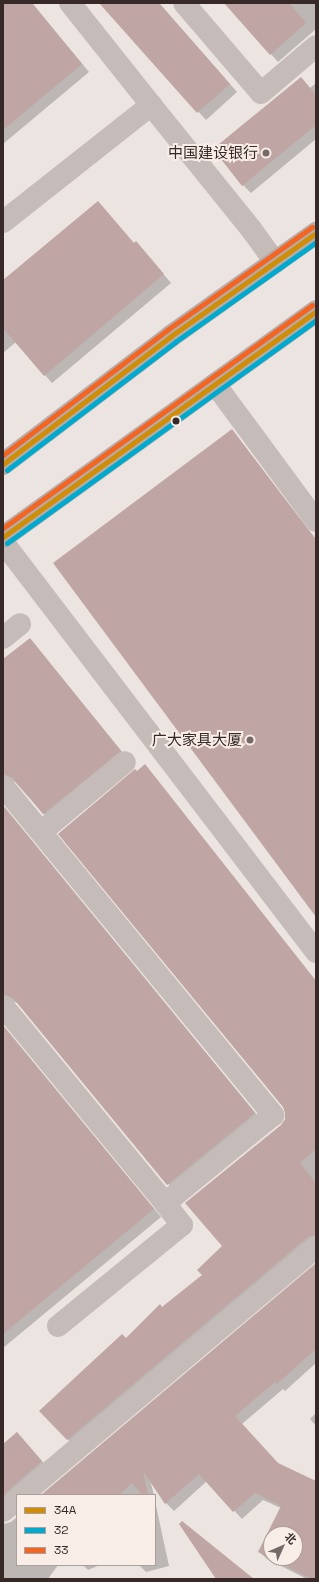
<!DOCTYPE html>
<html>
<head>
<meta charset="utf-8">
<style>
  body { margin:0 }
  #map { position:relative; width:319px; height:1582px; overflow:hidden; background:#ece4e1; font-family:"Space Grotesk","Noto Sans SC",sans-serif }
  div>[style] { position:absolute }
  .shadow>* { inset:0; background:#0003 }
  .building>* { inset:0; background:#bfa5a3 }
  .minor>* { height:22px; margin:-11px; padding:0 11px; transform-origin:11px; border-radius:11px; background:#c5bcba }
  .major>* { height:22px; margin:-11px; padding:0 11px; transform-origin:11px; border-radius:11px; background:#b5aba9 }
  .bus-1>* { height:5px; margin:-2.5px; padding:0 2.5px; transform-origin:2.5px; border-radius:2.5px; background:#d08d08 }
  .bus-2>* { height:5px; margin:-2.5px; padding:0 2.5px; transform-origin:2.5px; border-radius:2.5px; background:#00a9ce }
  .bus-3>* { height:5px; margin:-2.5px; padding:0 2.5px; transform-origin:2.5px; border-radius:2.5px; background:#f26522 }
  .dots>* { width:11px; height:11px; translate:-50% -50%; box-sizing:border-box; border:2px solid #f9ede8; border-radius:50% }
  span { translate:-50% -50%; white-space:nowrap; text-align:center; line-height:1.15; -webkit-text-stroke:4px #f9ede8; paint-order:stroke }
  .poi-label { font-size:15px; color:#362928 }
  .right { translate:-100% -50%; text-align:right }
  .frame { position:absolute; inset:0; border:4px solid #362928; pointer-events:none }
  .legend { position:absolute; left:16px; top:1494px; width:140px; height:72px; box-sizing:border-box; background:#f9ede8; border:1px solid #ab9f9b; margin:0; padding:5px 7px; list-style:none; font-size:12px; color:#362928 }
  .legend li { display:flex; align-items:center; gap:8px; height:20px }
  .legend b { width:20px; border:1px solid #ab9f9b }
  .north { position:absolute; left:263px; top:1526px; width:40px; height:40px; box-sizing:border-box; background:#f9ede8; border:1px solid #ab9f9b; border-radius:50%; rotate:45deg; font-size:11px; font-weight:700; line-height:16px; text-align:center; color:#362928 }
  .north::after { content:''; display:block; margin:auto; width:14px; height:18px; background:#766a69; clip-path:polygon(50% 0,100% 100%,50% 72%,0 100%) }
</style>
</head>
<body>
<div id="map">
  <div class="shadow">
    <div style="clip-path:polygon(3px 3px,32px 3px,89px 72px,3px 144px)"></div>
    <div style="clip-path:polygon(108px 3px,159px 3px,237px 92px,206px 120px,104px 6px)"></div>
    <div style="clip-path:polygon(225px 3px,316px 3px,316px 29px,278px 62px)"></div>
    <div style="clip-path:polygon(301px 78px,310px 88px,316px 83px,316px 139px,251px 193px,243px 185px)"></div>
    <div style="clip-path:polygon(134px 244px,143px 250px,171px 283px,52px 383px,16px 342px,3px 353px,3px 282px)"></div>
    <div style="clip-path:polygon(232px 431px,316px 539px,316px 915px)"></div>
    <div style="clip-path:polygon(30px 639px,128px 759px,51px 822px,15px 782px,10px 781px,3px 784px,3px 660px)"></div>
    <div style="clip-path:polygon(145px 766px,316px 981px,316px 1241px,75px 1447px,41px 1411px,204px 1275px,224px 1246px,286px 1119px,286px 1112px,137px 772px)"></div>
    <div style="clip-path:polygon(3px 805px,262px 1121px,175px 1192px,18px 1003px,10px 1001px,3px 1004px)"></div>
    <div style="clip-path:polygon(3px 1025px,161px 1217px,3px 1348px)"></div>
    <div style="clip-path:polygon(evenodd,316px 1265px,316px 1363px,285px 1391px,283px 1389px,242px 1424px,279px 1465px,316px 1482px,316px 1579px,307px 1579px,267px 1559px,259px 1552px,281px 1508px,263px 1500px,242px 1519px,207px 1481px,174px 1511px,166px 1503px,150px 1480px,154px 1495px,44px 1495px,316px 1265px,271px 1534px,295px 1534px,295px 1558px,271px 1558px,271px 1534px)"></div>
    <div style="clip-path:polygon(316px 1413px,316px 1426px,310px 1419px)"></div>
    <div style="clip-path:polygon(24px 1441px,49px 1469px,3px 1510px,3px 1445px)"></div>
    <div style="clip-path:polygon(155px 1501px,169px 1566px,146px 1572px,139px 1565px,155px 1565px)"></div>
    <div style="clip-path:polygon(17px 1517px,17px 1565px,58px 1565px,48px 1579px,3px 1579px,3px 1524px,11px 1522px)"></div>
    <div style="clip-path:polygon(83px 1565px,100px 1565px,88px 1570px)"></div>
  </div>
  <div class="building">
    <div style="clip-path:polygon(3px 3px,32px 3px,82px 64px,3px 130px)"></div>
    <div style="clip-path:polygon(99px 3px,159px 3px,230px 84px,197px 113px)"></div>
    <div style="clip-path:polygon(224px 3px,289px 3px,306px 23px,270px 55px)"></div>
    <div style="clip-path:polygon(301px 77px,316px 95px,316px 125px,242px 186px,213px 149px)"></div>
    <div style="clip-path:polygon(98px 201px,134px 243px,136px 241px,164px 274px,44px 376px,3px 328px,3px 280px)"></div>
    <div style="clip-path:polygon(232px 429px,316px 540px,316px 917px,53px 563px)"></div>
    <div style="clip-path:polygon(30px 638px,121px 751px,43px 814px,13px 778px,3px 774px,3px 659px)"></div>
    <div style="clip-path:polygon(145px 764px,316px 981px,316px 1149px,300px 1163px,316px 1183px,316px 1235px,308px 1237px,67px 1440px,39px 1411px,122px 1334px,126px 1338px,160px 1304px,162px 1307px,202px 1275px,197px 1270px,222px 1246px,185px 1203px,281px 1125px,285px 1119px,285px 1113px,283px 1107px,58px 834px,135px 769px,137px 771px)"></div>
    <div style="clip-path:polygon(3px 806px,255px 1113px,167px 1185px,13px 998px,3px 994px)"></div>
    <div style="clip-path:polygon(3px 1026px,154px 1209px,3px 1334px)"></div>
    <div style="clip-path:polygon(evenodd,316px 1263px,316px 1349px,277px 1384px,275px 1382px,235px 1416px,278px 1463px,316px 1481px,316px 1579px,312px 1579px,258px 1552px,281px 1506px,255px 1493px,233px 1512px,199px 1474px,165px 1504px,143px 1471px,148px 1495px,142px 1495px,132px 1483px,119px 1495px,41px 1495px,316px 1263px,271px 1534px,295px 1534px,295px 1558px,271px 1558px,271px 1534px)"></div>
    <div style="clip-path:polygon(17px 1432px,42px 1461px,3px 1495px,3px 1444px)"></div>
    <div style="clip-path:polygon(182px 1521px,254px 1579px,216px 1579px,179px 1524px)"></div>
  </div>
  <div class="minor">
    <div style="left:70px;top:3px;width:130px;rotate:51.5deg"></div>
    <div style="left:184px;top:3px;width:118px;rotate:49.5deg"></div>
    <div style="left:261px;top:93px;width:72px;rotate:-40.5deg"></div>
    <div style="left:3px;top:222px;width:189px;rotate:-38.3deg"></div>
    <div style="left:151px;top:105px;width:159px;rotate:51.1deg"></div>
    <div style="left:251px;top:229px;width:41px;rotate:54deg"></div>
    <div style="left:215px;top:384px;width:170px;rotate:53.6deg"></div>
    <div style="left:3px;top:542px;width:516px;rotate:52.64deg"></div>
    <div style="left:3px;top:638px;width:22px;rotate:-39deg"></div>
    <div style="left:3px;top:786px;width:426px;rotate:50.6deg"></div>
    <div style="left:273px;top:1115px;width:139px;rotate:140.8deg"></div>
    <div style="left:165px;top:1203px;width:255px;rotate:-129.4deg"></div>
    <div style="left:41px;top:832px;width:109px;rotate:-39.8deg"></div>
    <div style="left:58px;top:1326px;width:160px;rotate:-39.2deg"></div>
    <div style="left:182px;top:1225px;width:28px;rotate:-128deg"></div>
    <div style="left:22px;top:1495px;width:385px;rotate:-40.1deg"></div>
    <div style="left:3px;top:1511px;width:18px;rotate:-38deg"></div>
  </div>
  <div class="major">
    <div style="left:3px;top:464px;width:211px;rotate:-37.3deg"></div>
    <div style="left:171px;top:336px;width:178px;rotate:-35.4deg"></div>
    <div style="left:3px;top:537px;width:386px;rotate:-35.8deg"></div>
  </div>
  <div class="bus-1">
    <div style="left:3px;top:464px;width:211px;rotate:-37.3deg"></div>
    <div style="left:171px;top:336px;width:178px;rotate:-35.4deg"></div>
    <div style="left:3px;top:537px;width:386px;rotate:-35.8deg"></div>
  </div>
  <div class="bus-2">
    <div style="left:7px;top:470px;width:211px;rotate:-37.3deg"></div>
    <div style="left:175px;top:342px;width:173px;rotate:-35.3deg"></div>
    <div style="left:7px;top:543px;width:381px;rotate:-35.8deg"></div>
  </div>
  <div class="bus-3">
    <div style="left:3px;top:455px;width:206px;rotate:-37.3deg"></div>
    <div style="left:167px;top:330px;width:178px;rotate:-35.4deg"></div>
    <div style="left:3px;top:528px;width:381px;rotate:-35.8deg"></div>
  </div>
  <div class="dots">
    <div style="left:266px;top:153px;background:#766a69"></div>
    <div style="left:176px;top:421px;background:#362928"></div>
    <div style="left:250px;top:740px;background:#766a69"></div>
  </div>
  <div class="poi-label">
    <span class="right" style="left:258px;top:153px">中国建设银行</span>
    <span class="right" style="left:242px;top:740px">广大家具大厦</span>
  </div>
  <div class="frame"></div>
  <ul class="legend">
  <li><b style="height:5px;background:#d08d08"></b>34A</li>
  <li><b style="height:5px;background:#00a9ce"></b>32</li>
  <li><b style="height:5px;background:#f26522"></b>33</li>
  </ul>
  <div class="north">北</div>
</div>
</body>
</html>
